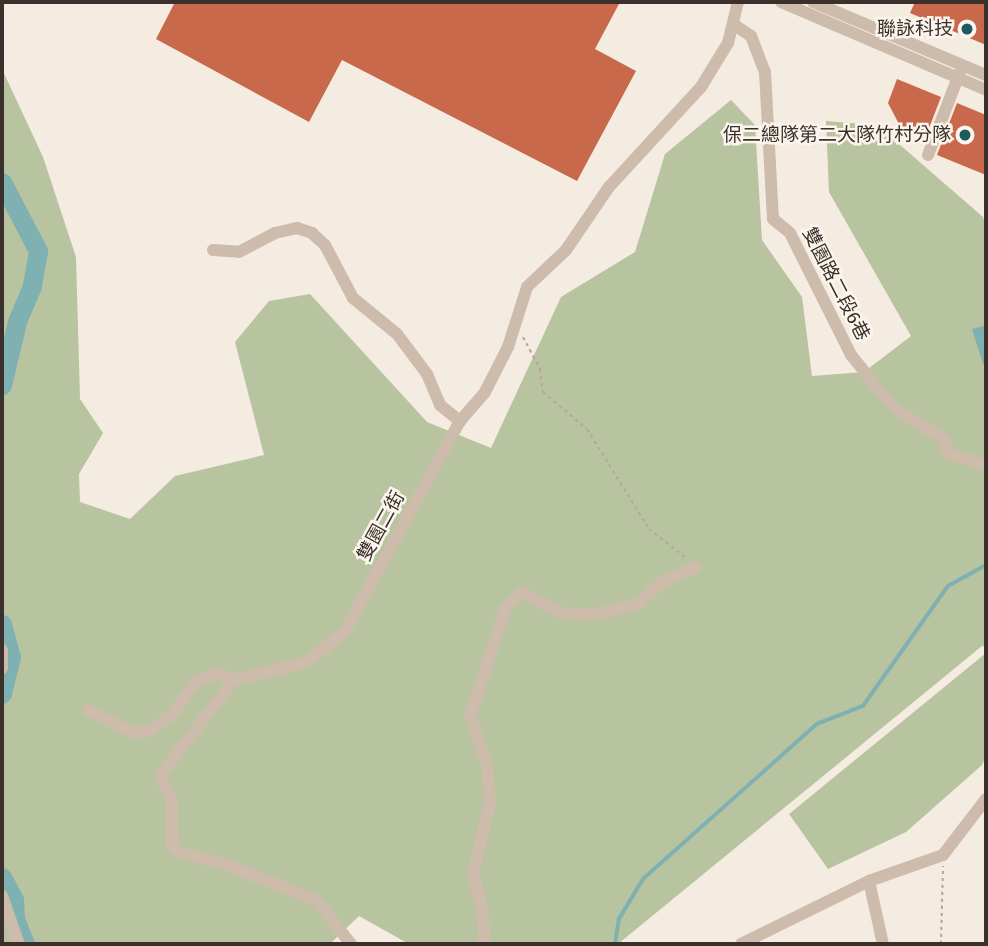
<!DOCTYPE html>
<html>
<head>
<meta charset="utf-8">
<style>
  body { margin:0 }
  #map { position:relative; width:988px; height:946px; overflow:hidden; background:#f4ebe1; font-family:"Fira Sans","Noto Sans TC",sans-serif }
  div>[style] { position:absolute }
  .green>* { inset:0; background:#b8c4a0 }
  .water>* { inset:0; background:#7fb0b2 }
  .stream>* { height:3.5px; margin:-1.75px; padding:0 1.75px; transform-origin:1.75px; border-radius:1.75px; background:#7fb0b2 }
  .river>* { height:19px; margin:-9.5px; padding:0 9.5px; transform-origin:9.5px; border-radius:9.5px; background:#7fb0b2 }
  .building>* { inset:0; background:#c8694b }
  .path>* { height:2px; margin-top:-1px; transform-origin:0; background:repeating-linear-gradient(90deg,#b9a596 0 3.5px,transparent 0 7px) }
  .minor>* { height:12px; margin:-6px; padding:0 6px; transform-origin:6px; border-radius:6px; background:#cdbbac }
  .dots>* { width:19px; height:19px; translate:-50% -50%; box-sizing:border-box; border:4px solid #fbf5ee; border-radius:50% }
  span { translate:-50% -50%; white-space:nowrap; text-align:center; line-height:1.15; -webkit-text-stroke:5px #fbf5ee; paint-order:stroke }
  .poi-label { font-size:19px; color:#3b302b }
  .right { translate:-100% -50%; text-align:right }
  .street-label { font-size:19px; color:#3b302b }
  .frame { position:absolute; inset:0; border:4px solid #3b302b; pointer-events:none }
</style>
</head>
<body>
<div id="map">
  <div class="green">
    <div style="clip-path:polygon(2px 69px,43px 157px,76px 257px,80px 399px,103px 433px,79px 474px,80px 502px,130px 519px,175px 476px,264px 455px,235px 342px,269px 301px,310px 294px,427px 422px,491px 448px,561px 297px,635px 252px,665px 154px,731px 100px,755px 125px,762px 240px,802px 297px,812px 376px,864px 372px,911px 336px,829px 192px,826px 121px,877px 125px,983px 217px,986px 226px,986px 647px,982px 646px,618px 944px,409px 944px,359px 916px,330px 944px,2px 944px)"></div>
    <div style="clip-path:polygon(986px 653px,986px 756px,982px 765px,906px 832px,828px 869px,789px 814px)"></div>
  </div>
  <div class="water">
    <div style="clip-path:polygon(984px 326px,986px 364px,983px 364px,972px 329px)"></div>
  </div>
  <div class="stream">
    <div style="left:615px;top:944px;width:25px;rotate:-81deg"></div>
    <div style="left:619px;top:919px;width:47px;rotate:-59deg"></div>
    <div style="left:643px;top:879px;width:233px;rotate:-41.7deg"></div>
    <div style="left:817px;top:724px;width:49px;rotate:-21.4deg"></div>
    <div style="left:863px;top:706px;width:147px;rotate:-54.7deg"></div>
    <div style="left:948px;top:586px;width:43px;rotate:-28.9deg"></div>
  </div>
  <div class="river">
    <div style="left:2px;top:182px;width:78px;rotate:62.4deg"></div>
    <div style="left:38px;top:251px;width:36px;rotate:100deg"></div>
    <div style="left:32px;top:286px;width:39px;rotate:113deg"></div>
    <div style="left:17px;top:322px;width:65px;rotate:103.4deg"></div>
    <div style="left:2px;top:624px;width:34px;rotate:75deg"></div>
    <div style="left:11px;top:657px;width:38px;rotate:104deg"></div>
    <div style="left:2px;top:877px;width:26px;rotate:62deg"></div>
    <div style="left:14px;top:900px;width:19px;rotate:87deg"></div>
    <div style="left:15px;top:919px;width:27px;rotate:68deg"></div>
  </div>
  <div class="building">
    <div style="clip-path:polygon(175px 2px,620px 2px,595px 49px,636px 71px,577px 181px,342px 60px,309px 122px,156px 39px)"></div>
    <div style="clip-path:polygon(915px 2px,986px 2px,986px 45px,910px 13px)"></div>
    <div style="clip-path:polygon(897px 79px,941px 97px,926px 136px,900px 126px,888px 103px)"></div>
    <div style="clip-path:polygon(957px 103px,986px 115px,986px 175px,937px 155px)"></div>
  </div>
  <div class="path">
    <div style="left:523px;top:337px;width:36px;rotate:62deg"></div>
    <div style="left:540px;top:369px;width:23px;rotate:83deg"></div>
    <div style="left:543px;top:392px;width:57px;rotate:40.1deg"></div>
    <div style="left:587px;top:429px;width:118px;rotate:58.2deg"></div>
    <div style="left:649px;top:529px;width:46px;rotate:37.9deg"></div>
    <div style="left:941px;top:944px;width:78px;rotate:-88.5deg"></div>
  </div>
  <div class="minor">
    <div style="left:781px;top:2px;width:223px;rotate:23.2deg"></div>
    <div style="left:813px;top:2px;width:188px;rotate:22.9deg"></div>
    <div style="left:733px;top:24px;width:22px;rotate:34deg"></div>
    <div style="left:751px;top:36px;width:39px;rotate:69deg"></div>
    <div style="left:765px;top:72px;width:147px;rotate:86.9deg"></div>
    <div style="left:773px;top:219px;width:22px;rotate:39deg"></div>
    <div style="left:790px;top:233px;width:136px;rotate:63.4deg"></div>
    <div style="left:851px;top:355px;width:68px;rotate:50.9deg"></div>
    <div style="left:894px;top:408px;width:59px;rotate:31.8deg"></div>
    <div style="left:944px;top:439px;width:15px;rotate:74deg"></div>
    <div style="left:948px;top:453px;width:40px;rotate:18deg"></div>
    <div style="left:928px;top:155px;width:89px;rotate:-68.9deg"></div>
    <div style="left:213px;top:250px;width:26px;rotate:4deg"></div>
    <div style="left:239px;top:252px;width:41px;rotate:-27.8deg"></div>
    <div style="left:275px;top:233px;width:23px;rotate:-13deg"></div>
    <div style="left:297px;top:228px;width:16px;rotate:18deg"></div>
    <div style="left:312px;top:233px;width:18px;rotate:43deg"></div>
    <div style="left:325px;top:245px;width:60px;rotate:62.2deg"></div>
    <div style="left:353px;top:298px;width:57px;rotate:39.3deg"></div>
    <div style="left:397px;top:334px;width:50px;rotate:53.1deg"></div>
    <div style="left:427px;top:374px;width:34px;rotate:67deg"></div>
    <div style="left:440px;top:405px;width:26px;rotate:39deg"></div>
    <div style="left:2px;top:650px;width:18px;rotate:90deg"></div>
    <div style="left:88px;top:710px;width:51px;rotate:26.6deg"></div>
    <div style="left:134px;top:733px;width:16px;rotate:-7deg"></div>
    <div style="left:150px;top:731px;width:31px;rotate:-38deg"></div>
    <div style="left:174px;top:712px;width:37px;rotate:-54deg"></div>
    <div style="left:196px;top:682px;width:23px;rotate:-23deg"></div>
    <div style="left:217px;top:673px;width:18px;rotate:22deg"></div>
    <div style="left:869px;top:881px;width:65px;rotate:77.5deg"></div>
    <div style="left:2px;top:896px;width:51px;rotate:70.5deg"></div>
    <div style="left:351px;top:944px;width:56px;rotate:-128.5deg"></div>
    <div style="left:316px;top:900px;width:99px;rotate:-158.6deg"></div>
    <div style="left:224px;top:864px;width:48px;rotate:-165.4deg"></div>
    <div style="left:178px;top:852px;width:8px;rotate:-135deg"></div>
    <div style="left:172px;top:846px;width:45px;rotate:-90deg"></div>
    <div style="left:172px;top:801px;width:28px;rotate:-116deg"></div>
    <div style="left:160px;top:776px;width:121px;rotate:-52.4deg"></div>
    <div style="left:234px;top:680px;width:75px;rotate:-13.9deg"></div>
    <div style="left:307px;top:662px;width:49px;rotate:-39.2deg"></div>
    <div style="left:345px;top:631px;width:239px;rotate:-61.3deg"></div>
    <div style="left:460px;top:421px;width:38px;rotate:-49deg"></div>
    <div style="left:485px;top:392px;width:51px;rotate:-62.9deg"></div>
    <div style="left:508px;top:347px;width:63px;rotate:-72.4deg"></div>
    <div style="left:527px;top:287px;width:54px;rotate:-43.5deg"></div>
    <div style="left:566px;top:250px;width:76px;rotate:-55.7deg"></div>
    <div style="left:609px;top:187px;width:136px;rotate:-47.4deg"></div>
    <div style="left:701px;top:87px;width:52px;rotate:-58.5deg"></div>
    <div style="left:728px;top:43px;width:42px;rotate:-76.3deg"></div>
    <div style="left:484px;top:944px;width:31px;rotate:-92deg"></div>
    <div style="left:483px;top:913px;width:40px;rotate:-104.4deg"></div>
    <div style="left:473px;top:874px;width:74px;rotate:-76.7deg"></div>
    <div style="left:490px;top:802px;width:37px;rotate:-95deg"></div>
    <div style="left:487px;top:765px;width:52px;rotate:-109.1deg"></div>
    <div style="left:470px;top:716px;width:113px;rotate:-71.9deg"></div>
    <div style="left:505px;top:609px;width:24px;rotate:-45deg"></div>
    <div style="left:522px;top:592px;width:44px;rotate:28.3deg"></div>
    <div style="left:561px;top:613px;width:33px;rotate:3deg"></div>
    <div style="left:594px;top:615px;width:48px;rotate:-14.6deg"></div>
    <div style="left:640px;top:603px;width:30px;rotate:-44deg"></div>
    <div style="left:662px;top:582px;width:37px;rotate:-24deg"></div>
    <div style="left:741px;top:944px;width:143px;rotate:-26.2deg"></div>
    <div style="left:869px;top:881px;width:78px;rotate:-19.4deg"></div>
    <div style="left:943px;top:855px;width:71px;rotate:-52.5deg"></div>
  </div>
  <div class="dots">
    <div style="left:967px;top:29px;background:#1f5a5e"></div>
    <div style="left:965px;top:135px;background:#1f5a5e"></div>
  </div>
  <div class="poi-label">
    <span class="right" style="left:953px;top:29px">聯詠科技</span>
    <span class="right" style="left:951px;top:135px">保二總隊第二大隊竹村分隊</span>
  </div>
  <div class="street-label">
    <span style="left:836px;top:284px;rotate:63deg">雙園路二段6巷</span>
    <span style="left:381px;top:526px;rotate:-61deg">雙園二街</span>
  </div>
  <div class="frame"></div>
</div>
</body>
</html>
